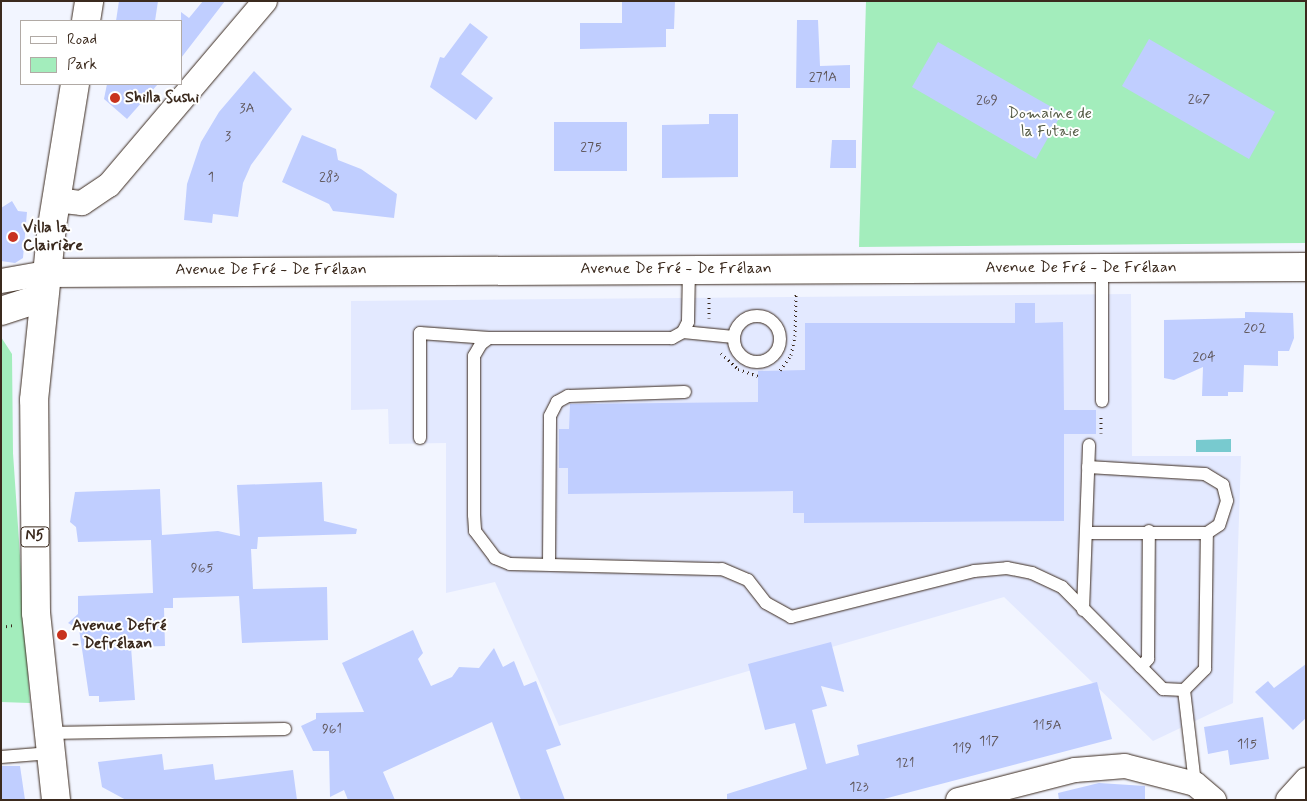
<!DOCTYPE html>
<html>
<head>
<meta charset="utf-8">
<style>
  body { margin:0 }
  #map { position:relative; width:1307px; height:801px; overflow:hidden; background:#f2f5ff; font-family:Mynerve,sans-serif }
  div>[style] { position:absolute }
  .built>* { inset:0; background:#e3e9ff }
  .green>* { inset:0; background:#a3edbc }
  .water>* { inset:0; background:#78cacf }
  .building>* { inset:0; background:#c0ceff }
  .path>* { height:3px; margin-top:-1.5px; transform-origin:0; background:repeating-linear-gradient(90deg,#3b2a1e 0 1px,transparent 0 5px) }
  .roads { filter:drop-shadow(0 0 1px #3b2a1e) drop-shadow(0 0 1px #3b2a1e) }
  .lane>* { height:12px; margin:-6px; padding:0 6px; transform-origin:6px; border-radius:6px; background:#fff }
  .lane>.ring { margin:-6px; padding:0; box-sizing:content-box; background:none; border:12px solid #fff; border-radius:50% }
  .street>* { height:24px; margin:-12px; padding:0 12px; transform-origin:12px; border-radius:12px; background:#fff }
  .secondary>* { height:28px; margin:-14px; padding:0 14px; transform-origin:14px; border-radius:14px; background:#fff }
  .primary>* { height:28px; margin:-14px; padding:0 14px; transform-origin:14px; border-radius:14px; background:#fff }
  .dots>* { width:14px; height:14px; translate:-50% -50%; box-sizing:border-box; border:2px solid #fff; border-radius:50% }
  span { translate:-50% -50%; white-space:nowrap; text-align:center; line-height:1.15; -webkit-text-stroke:4px #fff; paint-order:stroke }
  .number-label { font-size:14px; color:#5c5356 }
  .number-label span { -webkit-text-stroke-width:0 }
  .shield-label span { padding:1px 4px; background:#fff; border:1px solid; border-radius:4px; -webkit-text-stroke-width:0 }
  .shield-label { font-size:15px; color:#3b2a1e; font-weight:700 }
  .poi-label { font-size:16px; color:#3b2a1e; font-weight:700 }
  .left { translate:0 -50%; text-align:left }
  .park-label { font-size:16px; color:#555b46 }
  .street-label { font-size:16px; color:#3b2a1e }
  .frame { position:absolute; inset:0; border:2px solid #3b2a1e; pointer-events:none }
  .legend { position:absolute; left:20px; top:20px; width:162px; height:65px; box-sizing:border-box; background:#fff; border:1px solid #b1aaa5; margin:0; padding:6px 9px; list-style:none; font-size:15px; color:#3b2a1e }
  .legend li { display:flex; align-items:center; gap:10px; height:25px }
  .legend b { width:25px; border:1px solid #b1aaa5 }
</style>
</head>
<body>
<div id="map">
  <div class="built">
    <div style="clip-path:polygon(1131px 294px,1132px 456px,1241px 456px,1233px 703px,1153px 741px,1004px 597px,559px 726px,495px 582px,446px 593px,446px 443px,389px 444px,388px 409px,351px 410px,351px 301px)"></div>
  </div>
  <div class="green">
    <div style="clip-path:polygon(866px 1px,1306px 1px,1306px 243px,859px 247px)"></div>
    <div style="clip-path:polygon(1px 337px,12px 354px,13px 453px,30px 703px,1px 702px)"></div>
  </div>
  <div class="water">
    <div style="clip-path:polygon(1231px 439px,1231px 452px,1196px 452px,1196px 440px)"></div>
  </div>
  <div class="building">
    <div style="clip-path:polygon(119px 1px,158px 1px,155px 21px,116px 21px)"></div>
    <div style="clip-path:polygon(203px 1px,225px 1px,181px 58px,181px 12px,189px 18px)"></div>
    <div style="clip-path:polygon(622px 1px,675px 1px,674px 29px,666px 29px,666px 47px,580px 49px,580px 23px,622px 23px)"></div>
    <div style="clip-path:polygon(797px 20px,818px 20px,820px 66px,850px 65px,850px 88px,796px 88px)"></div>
    <div style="clip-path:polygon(470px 23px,488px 37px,461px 74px,493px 98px,476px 120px,430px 87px,440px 57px,444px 58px)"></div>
    <div style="clip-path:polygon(1149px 39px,1275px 112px,1249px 159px,1122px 86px)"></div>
    <div style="clip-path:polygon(938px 42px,1062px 113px,1036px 159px,912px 87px)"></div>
    <div style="clip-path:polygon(254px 71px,292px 109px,251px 165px,243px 183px,238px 217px,213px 214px,212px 223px,184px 220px,187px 184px,201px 142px,219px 112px)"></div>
    <div style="clip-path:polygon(107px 84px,158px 84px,127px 119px,104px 99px)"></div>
    <div style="clip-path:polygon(709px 114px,738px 114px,738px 177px,662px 178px,662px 125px,709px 124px)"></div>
    <div style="clip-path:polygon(554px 122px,627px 122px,627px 171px,554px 171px)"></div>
    <div style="clip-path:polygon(302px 135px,336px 149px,338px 160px,361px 169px,397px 194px,394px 218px,333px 211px,329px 204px,282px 182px)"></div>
    <div style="clip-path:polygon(832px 140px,856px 140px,856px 168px,830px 168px)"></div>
    <div style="clip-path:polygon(12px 201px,18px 211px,27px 212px,23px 258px,15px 263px,1px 261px,1px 208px)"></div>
    <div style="clip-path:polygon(1015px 303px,1035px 303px,1035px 323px,1063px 322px,1064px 410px,1096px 410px,1096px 434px,1064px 434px,1064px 521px,804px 523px,804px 513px,793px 513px,793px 491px,568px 494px,568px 468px,559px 468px,559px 429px,569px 429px,570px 404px,758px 402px,758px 371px,805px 370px,805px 323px,1015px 323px)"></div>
    <div style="clip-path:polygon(1245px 312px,1293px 313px,1294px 338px,1289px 351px,1278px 351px,1278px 366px,1244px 365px,1243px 392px,1228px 392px,1228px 396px,1202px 396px,1203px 367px,1174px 380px,1164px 378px,1164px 320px,1245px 318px)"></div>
    <div style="clip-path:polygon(322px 482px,324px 521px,357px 529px,356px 534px,258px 537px,257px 549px,251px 549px,253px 589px,327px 587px,328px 640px,242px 643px,239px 596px,173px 598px,173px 608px,164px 608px,165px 646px,131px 647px,135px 700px,99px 702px,99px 696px,89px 696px,79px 629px,68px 623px,78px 614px,78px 596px,153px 593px,151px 540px,78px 542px,76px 527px,70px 522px,75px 492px,160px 489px,162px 535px,218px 531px,240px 536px,237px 485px)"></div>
    <div style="clip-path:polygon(413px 630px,423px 653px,418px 659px,431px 686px,452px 677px,459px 667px,479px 668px,494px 648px,503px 667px,514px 661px,524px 686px,536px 681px,561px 745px,546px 750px,565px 800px,521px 800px,492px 722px,383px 772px,395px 800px,348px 800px,344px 790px,330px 797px,329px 751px,313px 751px,301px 726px,316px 719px,316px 713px,364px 712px,342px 663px)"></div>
    <div style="clip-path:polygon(831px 642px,844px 692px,821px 686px,827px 706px,812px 710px,826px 764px,859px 755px,857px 745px,1097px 682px,1112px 739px,880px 800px,727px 800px,727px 794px,807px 769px,795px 723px,765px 730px,748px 664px)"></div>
    <div style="clip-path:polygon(1306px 664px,1306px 718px,1293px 730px,1255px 692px,1268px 681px,1274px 688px)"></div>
    <div style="clip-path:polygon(1263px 717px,1269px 759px,1230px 765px,1228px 750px,1208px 754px,1204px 727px)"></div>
    <div style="clip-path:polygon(162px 754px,164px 770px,213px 764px,215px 780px,293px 770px,297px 800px,126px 800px,102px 787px,98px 762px)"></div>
    <div style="clip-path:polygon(1px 766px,20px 766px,25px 800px,1px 800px)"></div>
    <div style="clip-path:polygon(1099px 783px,1145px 786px,1145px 800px,1059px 800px,1058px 793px)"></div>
  </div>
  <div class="path">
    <div style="left:709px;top:318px;width:24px;rotate:-90deg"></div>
    <div style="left:721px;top:353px;width:23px;rotate:43deg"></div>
    <div style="left:738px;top:369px;width:21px;rotate:19deg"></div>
    <div style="left:780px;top:370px;width:19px;rotate:-54deg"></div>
    <div style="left:791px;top:355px;width:19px;rotate:-78deg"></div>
    <div style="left:795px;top:336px;width:42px;rotate:-88.6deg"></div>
    <div style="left:1101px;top:433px;width:16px;rotate:-90deg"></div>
    <div style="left:1px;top:627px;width:12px;rotate:-9deg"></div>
  </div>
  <div class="roads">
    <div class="lane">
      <div style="left:689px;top:269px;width:53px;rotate:91.1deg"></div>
      <div style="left:688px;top:322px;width:11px;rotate:117deg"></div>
      <div style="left:683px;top:332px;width:13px;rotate:151deg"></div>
      <div style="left:672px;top:338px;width:183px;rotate:180deg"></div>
      <div style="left:489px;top:338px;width:10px;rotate:143deg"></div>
      <div style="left:481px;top:344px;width:14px;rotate:120deg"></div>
      <div style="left:474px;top:356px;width:159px;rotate:90deg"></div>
      <div style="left:474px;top:515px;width:16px;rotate:86deg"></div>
      <div style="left:475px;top:531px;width:34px;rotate:53deg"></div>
      <div style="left:495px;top:558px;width:16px;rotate:22deg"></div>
      <div style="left:510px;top:564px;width:212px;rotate:1.4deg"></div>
      <div style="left:722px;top:569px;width:28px;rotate:23deg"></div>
      <div style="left:748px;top:580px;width:29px;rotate:52deg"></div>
      <div style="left:766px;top:603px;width:29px;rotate:29deg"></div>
      <div style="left:791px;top:617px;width:189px;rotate:-14.1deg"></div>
      <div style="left:974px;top:571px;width:33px;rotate:-5deg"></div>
      <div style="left:1007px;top:568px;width:25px;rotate:11deg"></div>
      <div style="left:1032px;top:573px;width:33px;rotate:25deg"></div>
      <div style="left:1062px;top:587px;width:144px;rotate:45.3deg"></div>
      <div style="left:1163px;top:689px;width:21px;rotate:3deg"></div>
      <div style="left:1184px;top:690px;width:30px;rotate:-45deg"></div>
      <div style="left:1205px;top:669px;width:136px;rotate:-89.2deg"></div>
      <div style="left:1207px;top:533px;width:119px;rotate:180deg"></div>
      <div class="ring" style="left:734px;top:316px;width:34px;height:34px"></div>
      <div style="left:683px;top:332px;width:51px;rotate:5.6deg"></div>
      <div style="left:1102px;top:401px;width:134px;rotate:-90deg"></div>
      <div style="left:420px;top:438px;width:105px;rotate:-90deg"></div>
      <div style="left:420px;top:333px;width:69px;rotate:4.1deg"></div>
      <div style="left:1088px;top:467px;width:117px;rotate:3.4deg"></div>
      <div style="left:1205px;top:474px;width:21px;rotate:31deg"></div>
      <div style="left:1223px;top:485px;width:16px;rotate:76deg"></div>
      <div style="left:1227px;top:501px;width:25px;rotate:108deg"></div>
      <div style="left:1219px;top:525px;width:14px;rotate:146deg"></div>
      <div style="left:549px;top:564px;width:148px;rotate:-89.6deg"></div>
      <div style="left:550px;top:416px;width:16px;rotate:-63deg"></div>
      <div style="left:557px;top:402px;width:13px;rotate:-29deg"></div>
      <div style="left:568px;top:396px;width:117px;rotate:-2deg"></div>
      <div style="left:1083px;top:610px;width:165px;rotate:-87.9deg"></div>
      <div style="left:1141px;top:667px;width:11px;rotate:-49deg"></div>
      <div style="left:1148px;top:659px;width:128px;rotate:-89.6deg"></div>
      <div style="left:1184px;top:690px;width:95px;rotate:83.3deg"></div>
      <div style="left:49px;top:733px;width:236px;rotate:-1deg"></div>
      <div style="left:1px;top:757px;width:50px;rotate:-4.6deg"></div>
    </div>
    <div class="street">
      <div style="left:56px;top:200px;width:26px;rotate:7deg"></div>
      <div style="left:82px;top:203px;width:32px;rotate:-34deg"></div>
      <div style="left:109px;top:185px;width:241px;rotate:-49.7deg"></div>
      <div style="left:1px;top:281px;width:47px;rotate:-9.9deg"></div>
      <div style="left:958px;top:800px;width:121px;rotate:-14.4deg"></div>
      <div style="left:1075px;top:770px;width:50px;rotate:-4.6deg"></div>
      <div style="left:1125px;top:766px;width:72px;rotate:14.4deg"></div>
      <div style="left:1195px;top:784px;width:25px;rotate:40deg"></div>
      <div style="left:1288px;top:800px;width:27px;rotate:-48deg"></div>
    </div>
    <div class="secondary">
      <div style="left:47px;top:273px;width:1259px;rotate:-0.27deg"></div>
      <div style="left:1px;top:311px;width:45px;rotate:-18deg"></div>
    </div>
    <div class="primary">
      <div style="left:86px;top:21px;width:20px;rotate:-81deg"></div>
      <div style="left:56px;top:800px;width:188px;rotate:-96.1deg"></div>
      <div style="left:36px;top:613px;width:213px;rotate:-90.5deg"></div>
      <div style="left:34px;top:400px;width:175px;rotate:-84.1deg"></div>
      <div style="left:52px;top:226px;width:144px;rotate:-80.8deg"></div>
    </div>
  </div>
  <div class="dots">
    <div style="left:115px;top:98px;background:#c8321e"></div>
    <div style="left:13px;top:237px;background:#c8321e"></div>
    <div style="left:62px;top:635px;background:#c8321e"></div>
  </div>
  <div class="number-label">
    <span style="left:823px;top:77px">271A</span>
    <span style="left:1199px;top:99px">267</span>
    <span style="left:987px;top:100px">269</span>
    <span style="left:247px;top:108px">3A</span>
    <span style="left:228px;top:136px">3</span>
    <span style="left:591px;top:147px">275</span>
    <span style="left:211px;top:177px">1</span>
    <span style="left:329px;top:177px">283</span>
    <span style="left:1255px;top:328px">202</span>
    <span style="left:1204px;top:357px">204</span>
    <span style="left:202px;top:568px">965</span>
    <span style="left:1047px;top:725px">115A</span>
    <span style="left:332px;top:729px">961</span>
    <span style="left:989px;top:741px">117</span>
    <span style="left:1247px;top:744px">115</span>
    <span style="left:962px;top:748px">119</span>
    <span style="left:905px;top:763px">121</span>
    <span style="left:859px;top:787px">123</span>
  </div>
  <div class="shield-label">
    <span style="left:35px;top:537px">N5</span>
  </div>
  <div class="poi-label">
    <span class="left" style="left:125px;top:98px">Shilla Sushi</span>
    <span class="left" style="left:23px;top:237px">Villa la<br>Clairière</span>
    <span class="left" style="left:72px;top:635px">Avenue Defré<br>- Defrélaan</span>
  </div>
  <div class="park-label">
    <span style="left:1050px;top:123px">Domaine de<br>la Futaie</span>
  </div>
  <div class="street-label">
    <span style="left:1081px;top:268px">Avenue De Fré - De Frélaan</span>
    <span style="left:676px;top:269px">Avenue De Fré - De Frélaan</span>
    <span style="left:271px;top:270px">Avenue De Fré - De Frélaan</span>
  </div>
  <div class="frame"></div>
  <ul class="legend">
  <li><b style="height:6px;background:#fff"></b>Road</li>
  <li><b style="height:14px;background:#a3edbc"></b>Park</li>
  </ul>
</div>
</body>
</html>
